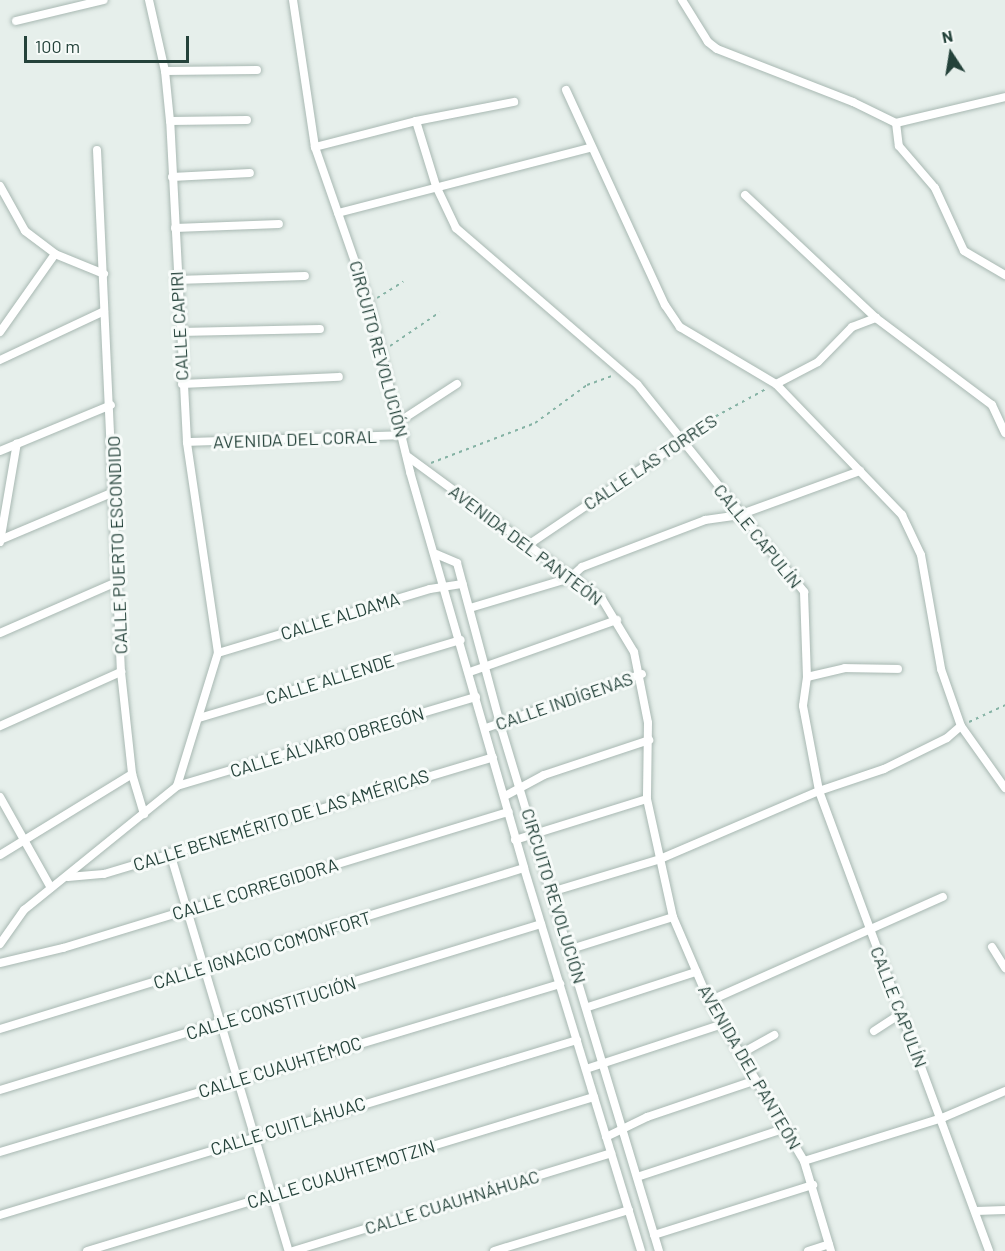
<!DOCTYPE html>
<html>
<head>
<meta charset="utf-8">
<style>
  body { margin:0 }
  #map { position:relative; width:1005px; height:1251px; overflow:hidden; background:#e6efeb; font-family:Barlow,sans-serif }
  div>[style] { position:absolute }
  .path>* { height:2px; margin-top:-1px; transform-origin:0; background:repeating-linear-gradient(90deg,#86b3a5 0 3px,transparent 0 7.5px) }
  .roads { filter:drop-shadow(0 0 2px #a8b8b2) drop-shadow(0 0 2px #a8b8b2) }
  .street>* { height:8px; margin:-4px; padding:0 4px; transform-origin:4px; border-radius:4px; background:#fff }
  span { translate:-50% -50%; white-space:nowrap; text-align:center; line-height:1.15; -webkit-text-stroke:6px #f7fbf9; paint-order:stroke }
  .street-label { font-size:18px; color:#24423a }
  .north { position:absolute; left:921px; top:24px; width:60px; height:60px; -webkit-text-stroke:4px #f7fbf9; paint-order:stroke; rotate:348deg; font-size:16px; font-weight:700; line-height:24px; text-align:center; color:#24423a }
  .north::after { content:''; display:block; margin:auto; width:21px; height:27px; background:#24423a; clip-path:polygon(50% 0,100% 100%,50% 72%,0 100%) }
  .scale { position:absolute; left:24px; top:36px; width:165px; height:27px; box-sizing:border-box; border:3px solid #24423a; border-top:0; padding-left:8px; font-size:18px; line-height:21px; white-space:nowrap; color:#24423a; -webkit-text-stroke:4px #f7fbf9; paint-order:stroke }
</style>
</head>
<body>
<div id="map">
  <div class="path">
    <div style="left:377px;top:298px;width:31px;rotate:-32deg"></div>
    <div style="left:390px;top:346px;width:60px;rotate:-34.2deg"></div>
    <div style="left:689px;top:436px;width:26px;rotate:-39deg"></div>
    <div style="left:709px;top:420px;width:65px;rotate:-28.5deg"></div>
    <div style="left:431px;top:463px;width:111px;rotate:-21deg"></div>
    <div style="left:535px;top:423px;width:64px;rotate:-36.2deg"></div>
    <div style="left:587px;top:385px;width:29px;rotate:-20deg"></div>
    <div style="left:969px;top:722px;width:40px;rotate:-25deg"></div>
  </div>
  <div class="roads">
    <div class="street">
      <div style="left:293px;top:0;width:149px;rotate:81.5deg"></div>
      <div style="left:315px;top:147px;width:164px;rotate:70.8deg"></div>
      <div style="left:369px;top:302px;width:175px;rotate:76.4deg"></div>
      <div style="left:410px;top:472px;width:412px;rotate:73.9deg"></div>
      <div style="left:524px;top:868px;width:400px;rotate:73deg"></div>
      <div style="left:682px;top:0;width:49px;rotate:58.2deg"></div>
      <div style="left:708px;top:42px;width:11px;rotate:38deg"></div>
      <div style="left:717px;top:49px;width:146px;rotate:21.3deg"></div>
      <div style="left:853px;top:102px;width:48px;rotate:26deg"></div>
      <div style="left:16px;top:21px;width:90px;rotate:-13.4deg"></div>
      <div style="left:165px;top:71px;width:92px;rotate:-0.6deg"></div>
      <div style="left:566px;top:90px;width:237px;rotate:65.3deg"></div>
      <div style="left:665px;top:305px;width:27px;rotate:56deg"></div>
      <div style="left:680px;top:327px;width:112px;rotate:30.7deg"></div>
      <div style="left:776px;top:384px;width:182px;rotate:46.1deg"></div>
      <div style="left:902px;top:515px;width:44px;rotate:64.6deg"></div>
      <div style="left:921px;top:555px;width:116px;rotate:80deg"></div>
      <div style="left:941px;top:669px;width:60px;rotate:70.7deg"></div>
      <div style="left:961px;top:726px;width:76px;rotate:54.6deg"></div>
      <div style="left:170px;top:121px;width:77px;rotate:-0.7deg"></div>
      <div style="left:416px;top:121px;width:68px;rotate:72.9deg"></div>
      <div style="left:436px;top:186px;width:47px;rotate:64.5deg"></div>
      <div style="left:456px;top:228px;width:239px;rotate:40.8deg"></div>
      <div style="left:637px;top:384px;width:267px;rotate:51.2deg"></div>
      <div style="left:804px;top:592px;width:85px;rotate:88deg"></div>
      <div style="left:807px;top:677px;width:29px;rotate:98deg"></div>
      <div style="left:803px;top:706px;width:86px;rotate:79.3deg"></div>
      <div style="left:819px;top:791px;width:490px;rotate:69.7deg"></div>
      <div style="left:896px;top:123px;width:23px;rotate:83deg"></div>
      <div style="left:899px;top:146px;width:55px;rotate:49.4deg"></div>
      <div style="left:935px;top:188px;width:69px;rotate:65.3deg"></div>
      <div style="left:964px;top:251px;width:48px;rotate:30.3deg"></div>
      <div style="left:896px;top:123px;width:112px;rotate:-13.4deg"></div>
      <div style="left:315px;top:147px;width:104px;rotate:-14.4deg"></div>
      <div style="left:416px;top:121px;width:100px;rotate:-11deg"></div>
      <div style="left:97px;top:150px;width:523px;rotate:87.37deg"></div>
      <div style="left:121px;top:672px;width:103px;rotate:83.8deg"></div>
      <div style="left:132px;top:774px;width:42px;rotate:73.3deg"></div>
      <div style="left:172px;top:177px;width:78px;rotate:-2.9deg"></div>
      <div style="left:0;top:186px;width:51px;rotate:60.9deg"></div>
      <div style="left:25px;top:231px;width:38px;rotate:37deg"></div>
      <div style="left:55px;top:254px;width:53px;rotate:22.2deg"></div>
      <div style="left:745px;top:195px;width:180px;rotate:43.2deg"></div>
      <div style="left:876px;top:318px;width:145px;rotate:36.9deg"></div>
      <div style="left:992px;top:405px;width:31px;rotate:65deg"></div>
      <div style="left:338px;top:213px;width:260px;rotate:-14.5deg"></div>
      <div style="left:175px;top:228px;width:104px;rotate:-2.2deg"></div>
      <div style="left:176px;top:280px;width:129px;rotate:-1.8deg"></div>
      <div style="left:0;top:332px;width:95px;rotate:-54.8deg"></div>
      <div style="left:180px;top:332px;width:140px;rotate:-1.2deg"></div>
      <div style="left:0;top:360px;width:115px;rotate:-25.2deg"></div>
      <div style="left:182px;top:384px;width:157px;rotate:-2.6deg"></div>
      <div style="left:776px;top:384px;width:47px;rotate:-27.6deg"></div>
      <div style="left:818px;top:362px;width:49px;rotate:-45.8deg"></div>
      <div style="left:852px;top:327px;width:26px;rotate:-21deg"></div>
      <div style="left:400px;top:421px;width:68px;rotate:-33deg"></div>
      <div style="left:187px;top:442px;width:217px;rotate:-1.8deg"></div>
      <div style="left:0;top:451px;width:120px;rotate:-22.5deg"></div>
      <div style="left:407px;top:456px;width:242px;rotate:36.3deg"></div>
      <div style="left:602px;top:599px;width:62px;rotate:58.9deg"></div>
      <div style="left:634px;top:652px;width:72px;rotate:78.8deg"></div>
      <div style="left:648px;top:723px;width:76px;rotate:90.8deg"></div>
      <div style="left:647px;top:799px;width:121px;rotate:77.6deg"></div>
      <div style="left:673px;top:917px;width:91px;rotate:66.8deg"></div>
      <div style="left:709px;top:1001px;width:186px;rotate:59.3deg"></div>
      <div style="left:804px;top:1161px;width:94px;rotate:73.3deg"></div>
      <div style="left:0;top:540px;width:126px;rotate:-22.9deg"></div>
      <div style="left:0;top:542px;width:100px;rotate:-80.3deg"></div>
      <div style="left:528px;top:545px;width:186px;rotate:-34deg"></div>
      <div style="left:436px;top:554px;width:23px;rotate:23deg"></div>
      <div style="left:457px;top:563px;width:167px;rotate:75deg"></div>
      <div style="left:500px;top:724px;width:550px;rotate:73.21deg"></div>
      <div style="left:470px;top:608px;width:104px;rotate:-16.7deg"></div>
      <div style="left:570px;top:578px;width:16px;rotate:-43deg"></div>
      <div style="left:582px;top:567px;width:132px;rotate:-20.9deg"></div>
      <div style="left:705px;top:520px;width:34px;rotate:-8deg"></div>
      <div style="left:739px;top:515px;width:129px;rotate:-20deg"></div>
      <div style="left:0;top:633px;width:130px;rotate:-23.6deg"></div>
      <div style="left:218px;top:653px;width:221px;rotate:-16.8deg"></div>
      <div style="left:430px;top:589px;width:33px;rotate:-9deg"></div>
      <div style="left:470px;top:672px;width:156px;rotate:-19.5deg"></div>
      <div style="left:807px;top:677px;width:39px;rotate:-13deg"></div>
      <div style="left:845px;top:668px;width:53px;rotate:1.1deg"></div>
      <div style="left:199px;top:718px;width:273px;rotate:-16.6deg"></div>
      <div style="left:0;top:726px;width:133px;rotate:-24.1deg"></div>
      <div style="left:486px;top:728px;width:165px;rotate:-19.1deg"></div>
      <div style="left:177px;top:786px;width:312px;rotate:-16.6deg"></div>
      <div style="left:505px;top:796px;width:44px;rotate:-28.3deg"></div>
      <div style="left:544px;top:775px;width:111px;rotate:-18.4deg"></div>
      <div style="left:0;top:797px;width:104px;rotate:60.7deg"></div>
      <div style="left:515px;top:840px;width:138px;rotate:-17.3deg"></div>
      <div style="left:170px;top:853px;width:415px;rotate:73.4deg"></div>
      <div style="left:0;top:855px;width:155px;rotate:-31.5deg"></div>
      <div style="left:68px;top:877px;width:36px;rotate:-5deg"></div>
      <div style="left:104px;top:874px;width:406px;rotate:-16.7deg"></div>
      <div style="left:551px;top:892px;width:114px;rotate:-16.8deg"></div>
      <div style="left:660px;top:859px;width:173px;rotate:-23.2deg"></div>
      <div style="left:819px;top:791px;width:69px;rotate:-18.7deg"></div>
      <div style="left:884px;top:769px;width:70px;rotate:-26.2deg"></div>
      <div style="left:947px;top:738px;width:18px;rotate:-41deg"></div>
      <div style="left:0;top:944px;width:42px;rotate:-54.8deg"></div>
      <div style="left:24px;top:910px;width:197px;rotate:-39deg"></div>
      <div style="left:177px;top:786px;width:139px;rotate:-72.9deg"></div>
      <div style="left:218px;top:653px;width:213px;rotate:-98.4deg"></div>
      <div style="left:187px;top:442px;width:321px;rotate:-93deg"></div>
      <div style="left:170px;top:121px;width:50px;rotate:-95.7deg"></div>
      <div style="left:165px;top:71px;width:73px;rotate:-102.7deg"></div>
      <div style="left:992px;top:947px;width:25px;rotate:58deg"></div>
      <div style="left:571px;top:949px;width:107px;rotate:-17.4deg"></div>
      <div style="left:0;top:963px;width:65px;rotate:-13.4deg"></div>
      <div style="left:63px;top:948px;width:466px;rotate:-17deg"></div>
      <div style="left:709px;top:1001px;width:256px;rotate:-24deg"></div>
      <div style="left:588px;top:1007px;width:114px;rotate:-18deg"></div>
      <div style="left:0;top:1029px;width:548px;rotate:-17.08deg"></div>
      <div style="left:874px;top:1031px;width:31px;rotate:-33deg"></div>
      <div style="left:742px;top:1053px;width:37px;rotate:-29deg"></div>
      <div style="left:586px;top:1069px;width:144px;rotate:-18.2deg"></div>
      <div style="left:0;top:1090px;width:566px;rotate:-17.06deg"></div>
      <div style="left:606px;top:1137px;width:46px;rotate:-26deg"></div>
      <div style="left:647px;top:1117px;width:115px;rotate:-18.7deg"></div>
      <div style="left:0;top:1152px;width:585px;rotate:-16.7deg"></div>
      <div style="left:804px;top:1161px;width:145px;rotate:-17.3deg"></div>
      <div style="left:942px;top:1118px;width:69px;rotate:-23.2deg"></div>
      <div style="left:637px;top:1177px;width:157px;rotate:-18.2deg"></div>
      <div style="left:976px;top:1211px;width:29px;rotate:-2deg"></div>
      <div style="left:0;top:1215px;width:603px;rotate:-16.87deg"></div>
      <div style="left:654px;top:1235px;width:167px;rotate:-17.5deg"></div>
      <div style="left:87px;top:1251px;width:530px;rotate:-16.9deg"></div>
      <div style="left:293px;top:1251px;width:333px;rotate:-17.1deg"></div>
      <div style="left:494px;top:1251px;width:141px;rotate:-16.9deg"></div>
      <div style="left:808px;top:1251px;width:22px;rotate:-18deg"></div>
    </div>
  </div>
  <div class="street-label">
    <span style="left:179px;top:326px;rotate:-93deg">CALLE CAPIRI</span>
    <span style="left:379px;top:349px;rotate:75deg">CIRCUITO REVOLUCIÓN</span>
    <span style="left:295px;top:439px;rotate:-2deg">AVENIDA DEL CORAL</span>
    <span style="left:650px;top:462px;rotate:-34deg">CALLE LAS TORRES</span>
    <span style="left:758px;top:536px;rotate:51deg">CALLE CAPULÍN</span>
    <span style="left:117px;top:545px;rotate:-92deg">CALLE PUERTO ESCONDIDO</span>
    <span style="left:526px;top:545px;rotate:37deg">AVENIDA DEL PANTEÓN</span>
    <span style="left:340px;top:616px;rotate:-17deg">CALLE ALDAMA</span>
    <span style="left:330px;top:679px;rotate:-17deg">CALLE ALLENDE</span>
    <span style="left:564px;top:701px;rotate:-19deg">CALLE INDÍGENAS</span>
    <span style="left:327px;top:742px;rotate:-17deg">CALLE ÁLVARO OBREGÓN</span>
    <span style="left:281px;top:820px;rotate:-17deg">CALLE BENEMÉRITO DE LAS AMÉRICAS</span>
    <span style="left:255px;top:889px;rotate:-17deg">CALLE CORREGIDORA</span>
    <span style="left:554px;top:896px;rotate:73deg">CIRCUITO REVOLUCIÓN</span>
    <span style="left:262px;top:950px;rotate:-17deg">CALLE IGNACIO COMONFORT</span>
    <span style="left:899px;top:1007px;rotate:69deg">CALLE CAPULÍN</span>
    <span style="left:271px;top:1008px;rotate:-17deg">CALLE CONSTITUCIÓN</span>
    <span style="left:280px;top:1067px;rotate:-17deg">CALLE CUAUHTÉMOC</span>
    <span style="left:750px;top:1067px;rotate:60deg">AVENIDA DEL PANTEÓN</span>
    <span style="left:288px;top:1126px;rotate:-17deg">CALLE CUITLÁHUAC</span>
    <span style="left:341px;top:1174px;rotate:-17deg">CALLE CUAUHTEMOTZIN</span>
    <span style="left:452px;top:1202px;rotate:-17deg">CALLE CUAUHNÁHUAC</span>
  </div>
  <div class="north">N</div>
  <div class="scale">100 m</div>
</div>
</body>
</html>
